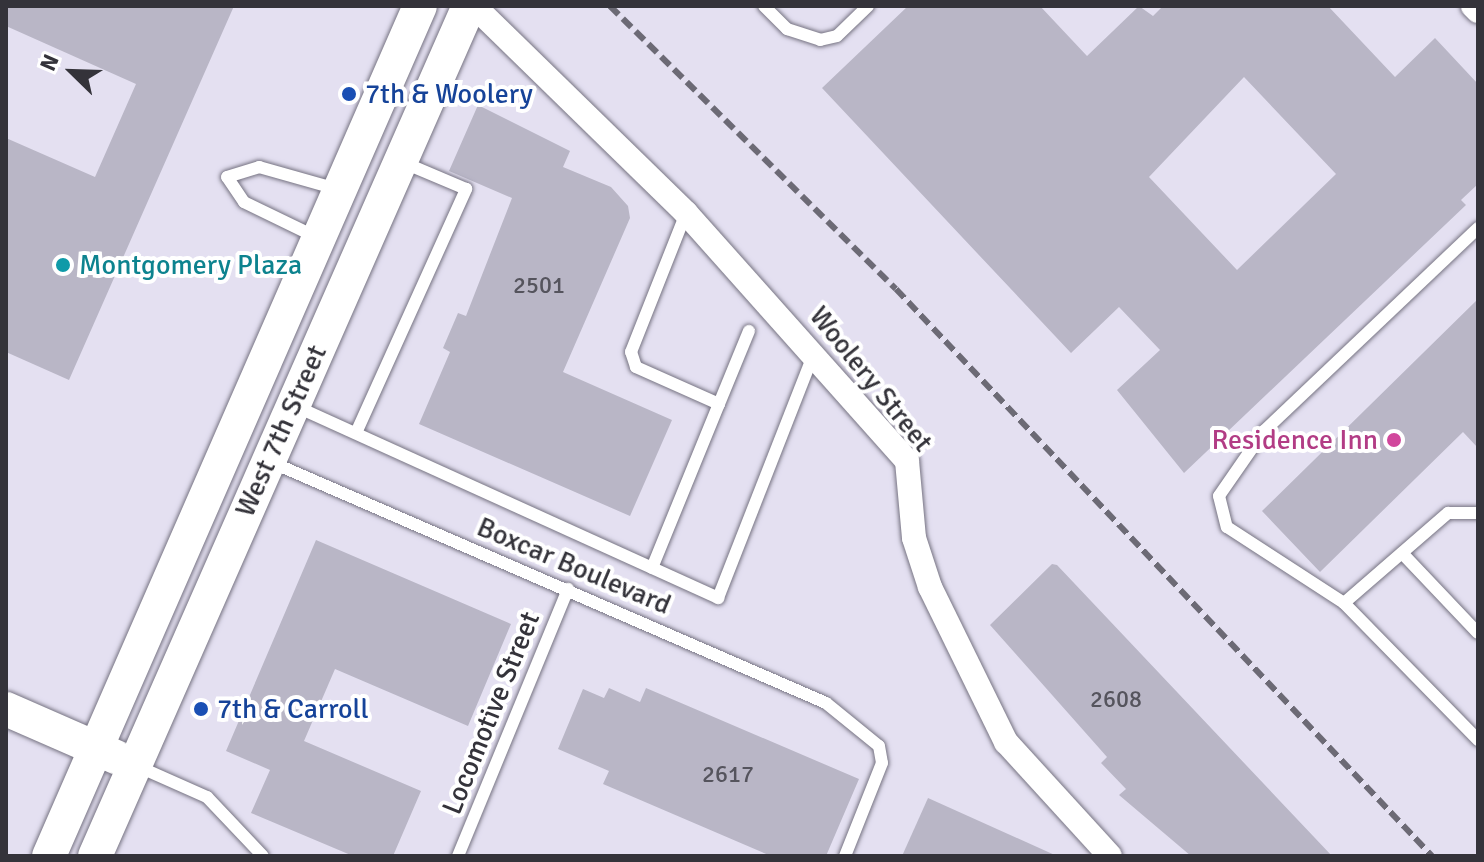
<!DOCTYPE html>
<html>
<head>
<meta charset="utf-8">
<style>
  body { margin:0 }
  #map { position:relative; width:1484px; height:862px; overflow:hidden; background:#e4e0f1; font-family:Signika,sans-serif }
  div>[style] { position:absolute }
  .building>* { inset:0; background:#b9b6c6 }
  .roads { filter:drop-shadow(0 0 2px #767382) drop-shadow(0 0 2px #767382) }
  .lane>* { height:12px; margin:-6px; padding:0 6px; transform-origin:6px; border-radius:6px; background:#fff }
  .street>* { height:24px; margin:-12px; padding:0 12px; transform-origin:12px; border-radius:12px; background:#fff }
  .secondary>* { height:34px; margin:-17px; padding:0 17px; transform-origin:17px; border-radius:17px; background:#fff }
  .rail>* { height:6px; margin-top:-3px; transform-origin:0; background:repeating-linear-gradient(90deg,#6c6a75 0 12px,transparent 0 18px) }
  .dots>* { width:22px; height:22px; translate:-50% -50%; box-sizing:border-box; border:4px solid #fff; border-radius:50% }
  span { translate:-50% -50%; white-space:nowrap; text-align:center; line-height:1.15; -webkit-text-stroke:8px #fff; paint-order:stroke }
  .number-label { font-size:24px; color:#55545d }
  .number-label span { -webkit-text-stroke-width:0 }
  .transit-label { font-size:28px; color:#164399 }
  .left { translate:0 -50%; text-align:left }
  .culture-label { font-size:28px; color:#0d838f }
  .street-label { font-size:28px; color:#34333a }
  .hotel-label { font-size:28px; color:#b23c85 }
  .right { translate:-100% -50%; text-align:right }
  .frame { position:absolute; inset:0; border:8px solid #34333a; pointer-events:none }
  .north { position:absolute; left:32px; top:32px; width:80px; height:80px; -webkit-text-stroke:6px #fff; paint-order:stroke; rotate:293deg; font-size:22px; font-weight:700; line-height:32px; text-align:center; color:#34333a }
  .north::after { content:''; display:block; margin:auto; width:28px; height:36px; background:#34333a; clip-path:polygon(50% 0,100% 100%,50% 72%,0 100%) }
</style>
</head>
<body>
<div id="map">
  <div class="building">
    <div style="clip-path:polygon(6px 6px,234px 6px,69px 380px,6px 352px,6px 138px,95px 177px,136px 84px,6px 26px)"></div>
    <div style="clip-path:polygon(evenodd,908px 6px,1040px 6px,1087px 56px,1139px 6px,1153px 16px,1163px 6px,1328px 6px,1395px 77px,1435px 38px,1478px 84px,1478px 184px,1461px 200px,1466px 205px,1184px 473px,1117px 390px,1160px 350px,1119px 307px,1071px 353px,822px 88px,908px 6px,1244px 77px,1336px 174px,1237px 270px,1149px 177px,1244px 77px)"></div>
    <div style="clip-path:polygon(478px 105px,570px 151px,563px 167px,611px 187px,628px 206px,630px 218px,563px 372px,672px 420px,630px 516px,419px 424px,450px 352px,443px 348px,458px 313px,466px 316px,512px 198px,449px 171px)"></div>
    <div style="clip-path:polygon(1478px 299px,1478px 448px,1463px 432px,1320px 572px,1262px 511px)"></div>
    <div style="clip-path:polygon(316px 540px,511px 624px,468px 726px,335px 669px,304px 741px,421px 791px,393px 856px,353px 856px,251px 813px,270px 770px,226px 751px)"></div>
    <div style="clip-path:polygon(1052px 564px,1057px 565px,1332px 856px,1191px 856px,1119px 795px,1126px 789px,1101px 763px,1107px 757px,990px 625px)"></div>
    <div style="clip-path:polygon(609px 688px,640px 702px,646px 688px,859px 779px,826px 856px,771px 856px,603px 784px,609px 771px,558px 749px,583px 689px,604px 698px)"></div>
    <div style="clip-path:polygon(928px 798px,1057px 856px,902px 856px)"></div>
  </div>
  <div class="roads">
    <div class="lane">
      <div style="left:764px;top:6px;width:33px;rotate:45deg"></div>
      <div style="left:787px;top:29px;width:35px;rotate:18deg"></div>
      <div style="left:820px;top:40px;width:17px;rotate:-13deg"></div>
      <div style="left:837px;top:36px;width:43px;rotate:-44.1deg"></div>
      <div style="left:1478px;top:228px;width:295px;rotate:136.5deg"></div>
      <div style="left:1264px;top:431px;width:79px;rotate:124.7deg"></div>
      <div style="left:1219px;top:496px;width:32px;rotate:76deg"></div>
      <div style="left:1227px;top:527px;width:140px;rotate:33deg"></div>
      <div style="left:1344px;top:603px;width:192px;rotate:45.6deg"></div>
      <div style="left:316px;top:237px;width:80px;rotate:-154.1deg"></div>
      <div style="left:244px;top:202px;width:30px;rotate:-124deg"></div>
      <div style="left:227px;top:177px;width:34px;rotate:-17deg"></div>
      <div style="left:259px;top:167px;width:81px;rotate:15.8deg"></div>
      <div style="left:719px;top:404px;width:79px;rotate:-67.7deg"></div>
      <div style="left:295px;top:406px;width:465px;rotate:24.4deg"></div>
      <div style="left:718px;top:598px;width:261px;rotate:-68.6deg"></div>
      <div style="left:356px;top:433px;width:268px;rotate:-65.7deg"></div>
      <div style="left:466px;top:189px;width:69px;rotate:-157.1deg"></div>
      <div style="left:271px;top:462px;width:605px;rotate:23.47deg"></div>
      <div style="left:826px;top:703px;width:68px;rotate:39.1deg"></div>
      <div style="left:879px;top:746px;width:17px;rotate:80deg"></div>
      <div style="left:882px;top:763px;width:100px;rotate:111.7deg"></div>
      <div style="left:1402px;top:553px;width:110px;rotate:46.5deg"></div>
      <div style="left:652px;top:568px;width:177px;rotate:-67.8deg"></div>
      <div style="left:719px;top:404px;width:91px;rotate:-156deg"></div>
      <div style="left:636px;top:367px;width:16px;rotate:-108deg"></div>
      <div style="left:631px;top:352px;width:149px;rotate:-68.4deg"></div>
      <div style="left:1344px;top:603px;width:138px;rotate:-40.9deg"></div>
      <div style="left:1448px;top:513px;width:30px"></div>
      <div style="left:137px;top:766px;width:77px;rotate:23.9deg"></div>
      <div style="left:207px;top:797px;width:81px;rotate:46.5deg"></div>
      <div style="left:458px;top:856px;width:289px;rotate:-67.6deg"></div>
    </div>
    <div class="street">
      <div style="left:474px;top:6px;width:296px;rotate:44.3deg"></div>
      <div style="left:686px;top:213px;width:332px;rotate:48.3deg"></div>
      <div style="left:907px;top:461px;width:77px;rotate:84.8deg"></div>
      <div style="left:914px;top:538px;width:52px;rotate:71.9deg"></div>
      <div style="left:930px;top:587px;width:173px;rotate:63.9deg"></div>
      <div style="left:1006px;top:742px;width:154px;rotate:47.6deg"></div>
      <div style="left:1473px;top:6px;width:7px;rotate:45deg"></div>
    </div>
    <div class="secondary">
      <div style="left:6px;top:709px;width:120px;rotate:23.6deg"></div>
      <div style="left:49px;top:856px;width:927px;rotate:-66.42deg"></div>
      <div style="left:95px;top:856px;width:929px;rotate:-66.25deg"></div>
    </div>
  </div>
  <div class="rail">
    <div style="left:610px;top:6px;width:402px;rotate:44.7deg"></div>
    <div style="left:896px;top:289px;width:780px;rotate:46.61deg"></div>
  </div>
  <div class="dots">
    <div style="left:349px;top:94px;background:#1a4fb4"></div>
    <div style="left:63px;top:265px;background:#0f9aa8"></div>
    <div style="left:1394px;top:440px;background:#d1479c"></div>
    <div style="left:201px;top:709px;background:#1a4fb4"></div>
  </div>
  <div class="number-label">
    <span style="left:539px;top:286px">2501</span>
    <span style="left:1116px;top:700px">2608</span>
    <span style="left:728px;top:775px">2617</span>
  </div>
  <div class="transit-label">
    <span class="left" style="left:365px;top:94px">7th &amp; Woolery</span>
    <span class="left" style="left:217px;top:709px">7th &amp; Carroll</span>
  </div>
  <div class="culture-label">
    <span class="left" style="left:79px;top:265px">Montgomery Plaza</span>
  </div>
  <div class="street-label">
    <span style="left:871px;top:379px;rotate:51deg">Woolery Street</span>
    <span style="left:281px;top:431px;rotate:-66deg">West 7th Street</span>
    <span style="left:574px;top:566px;rotate:23deg">Boxcar Boulevard</span>
    <span style="left:491px;top:713px;rotate:-68deg">Locomotive Street</span>
  </div>
  <div class="hotel-label">
    <span class="right" style="left:1378px;top:440px">Residence Inn</span>
  </div>
  <div class="frame"></div>
  <div class="north">N</div>
</div>
</body>
</html>
